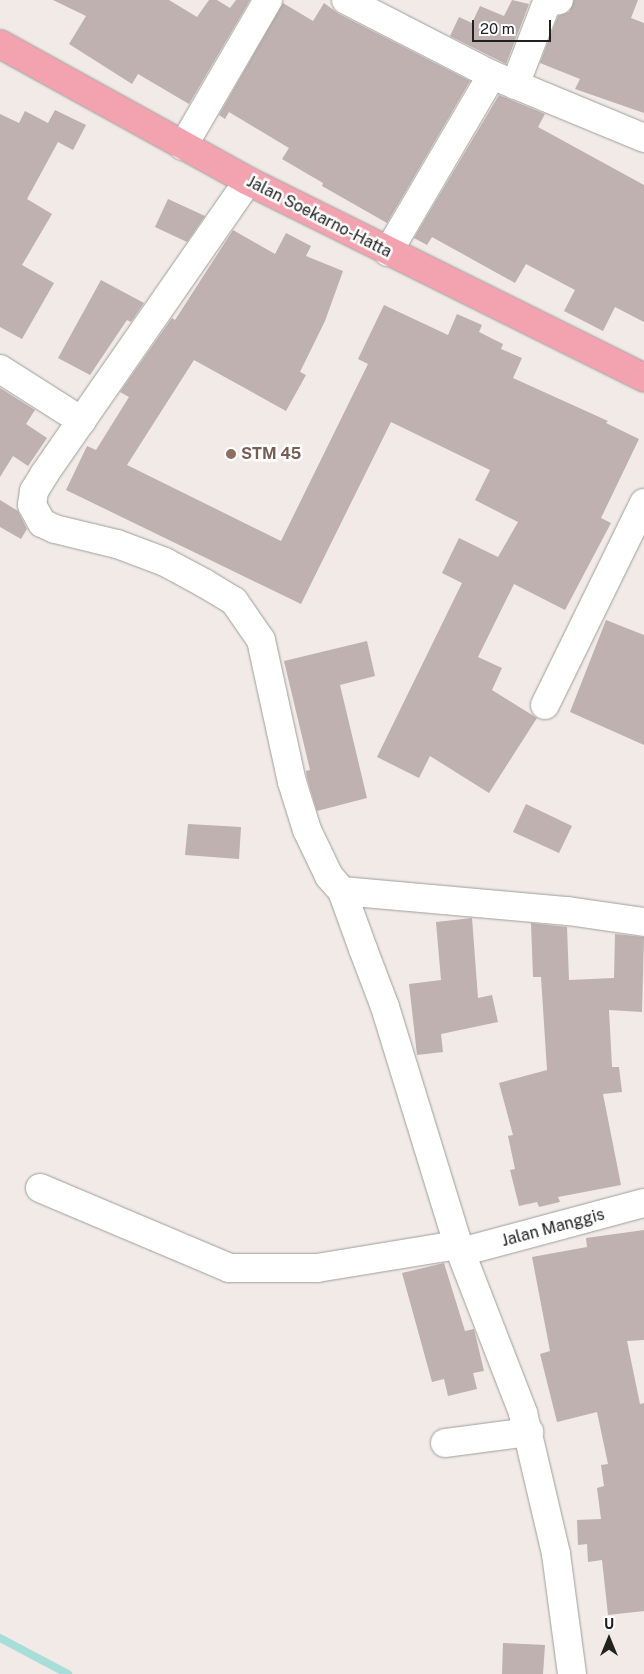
<!DOCTYPE html>
<html>
<head>
<meta charset="utf-8">
<style>
  body { margin:0 }
  #map { position:relative; width:644px; height:1674px; overflow:hidden; background:#f1eae7; font-family:"Public Sans",sans-serif }
  div>[style] { position:absolute }
  .stream>* { height:8px; margin:-4px; padding:0 4px; transform-origin:4px; border-radius:4px; background:#a8ded8 }
  .building>* { inset:0; background:#beb1b0 }
  .roads { filter:drop-shadow(0 0 1px #9e9e9e) drop-shadow(0 0 1px #9e9e9e) }
  .minor>* { height:28px; margin:-14px; padding:0 14px; transform-origin:14px; border-radius:14px; background:#fff }
  .trunk>* { height:28px; margin:-14px; padding:0 14px; transform-origin:14px; border-radius:14px; background:#f2a3af }
  .dots>* { width:14px; height:14px; translate:-50% -50%; box-sizing:border-box; border:2px solid #fff; border-radius:50% }
  span { translate:-50% -50%; white-space:nowrap; text-align:center; line-height:1.15; -webkit-text-stroke:5px #fff; paint-order:stroke }
  .street-label { font-size:16px; color:#212121 }
  .education-label { font-size:16px; color:#785e54; font-weight:700 }
  .left { translate:0 -50%; text-align:left }
  .north { position:absolute; left:584px; top:1614px; width:50px; height:50px; -webkit-text-stroke:4px #fff; paint-order:stroke; rotate:0deg; font-size:14px; font-weight:700; line-height:20px; text-align:center; color:#212121 }
  .north::after { content:''; display:block; margin:auto; width:18px; height:22px; background:#212121; clip-path:polygon(50% 0,100% 100%,50% 72%,0 100%) }
  .scale { position:absolute; left:472px; top:20px; width:79px; height:22px; box-sizing:border-box; border:2px solid #212121; border-top:0; padding-left:6px; font-size:15px; line-height:18px; white-space:nowrap; color:#212121; -webkit-text-stroke:4px #fff; paint-order:stroke }
</style>
</head>
<body>
<div id="map">
  <div class="stream">
    <div style="left:0;top:1638px;width:77px;rotate:27.9deg"></div>
  </div>
  <div class="building">
    <div style="clip-path:polygon(53px 0,169px 0,197px 17px,209px 0,217px 0,230px 8px,236px 0,250px 0,189px 104px,138px 74px,132px 84px,69px 44px,86px 16px)"></div>
    <div style="clip-path:polygon(512px 0,529px 4px,506px 64px,450px 36px,459px 17px,472px 23px,480px 6px,504px 16px)"></div>
    <div style="clip-path:polygon(574px 0,638px 0,631px 18px,644px 23px,644px 113px,575px 89px,580px 79px,540px 63px,558px 16px,569px 12px)"></div>
    <div style="clip-path:polygon(283px 3px,313px 21px,324px 3px,339px 14px,470px 81px,387px 223px,322px 186px,323px 183px,282px 159px,289px 148px,229px 112px,225px 119px,219px 115px)"></div>
    <div style="clip-path:polygon(499px 95px,545px 114px,538px 127px,644px 185px,644px 322px,615px 307px,603px 331px,564px 311px,575px 290px,526px 264px,515px 283px,432px 237px,427px 245px,414px 238px)"></div>
    <div style="clip-path:polygon(55px 110px,86px 125px,73px 150px,58px 142px,27px 199px,52px 214px,22px 265px,54px 283px,22px 339px,0 327px,0 114px,19px 123px,25px 111px,48px 123px)"></div>
    <div style="clip-path:polygon(168px 199px,205px 216px,187px 242px,155px 227px)"></div>
    <div style="clip-path:polygon(233px 230px,275px 254px,286px 233px,311px 246px,306px 256px,343px 271px,325px 321px,300px 372px,306px 375px,286px 411px,194px 360px,127px 465px,281px 541px,368px 364px,358px 359px,384px 305px,448px 335px,457px 314px,482px 325px,479px 332px,503px 344px,501px 349px,522px 358px,513px 378px,608px 421px,606px 423px,639px 439px,601px 518px,611px 523px,565px 610px,514px 584px,478px 657px,502px 668px,492px 690px,537px 718px,489px 793px,430px 756px,419px 778px,377px 757px,462px 583px,442px 573px,459px 538px,498px 557px,518px 522px,475px 500px,490px 470px,391px 422px,301px 604px,66px 490px,87px 446px,96px 450px,129px 397px,120px 392px,172px 318px,175px 320px)"></div>
    <div style="clip-path:polygon(101px 280px,144px 303px,131px 322px,127px 320px,90px 375px,58px 358px)"></div>
    <div style="clip-path:polygon(0 388px,35px 410px,26px 424px,47px 438px,28px 466px,13px 456px,0 477px)"></div>
    <div style="clip-path:polygon(0 500px,18px 511px,27px 529px,21px 539px,0 527px)"></div>
    <div style="clip-path:polygon(606px 620px,644px 635px,644px 745px,570px 712px)"></div>
    <div style="clip-path:polygon(367px 641px,375px 676px,340px 685px,367px 798px,317px 811px,307px 778px,306px 771px,310px 770px,284px 661px)"></div>
    <div style="clip-path:polygon(526px 804px,572px 826px,559px 853px,513px 832px)"></div>
    <div style="clip-path:polygon(188px 824px,241px 827px,239px 859px,185px 855px)"></div>
    <div style="clip-path:polygon(472px 918px,478px 998px,492px 995px,498px 1022px,441px 1034px,443px 1052px,417px 1055px,409px 984px,441px 980px,436px 922px)"></div>
    <div style="clip-path:polygon(531px 923px,567px 927px,569px 980px,614px 978px,615px 934px,644px 937px,642px 1012px,609px 1010px,612px 1067px,619px 1067px,622px 1092px,603px 1094px,621px 1185px,558px 1197px,560px 1202px,539px 1207px,537px 1202px,519px 1206px,510px 1170px,515px 1169px,508px 1136px,513px 1135px,499px 1083px,547px 1070px,541px 977px,533px 977px)"></div>
    <div style="clip-path:polygon(644px 1230px,644px 1340px,627px 1341px,640px 1404px,644px 1403px,644px 1611px,608px 1615px,602px 1560px,588px 1562px,587px 1544px,578px 1545px,577px 1520px,601px 1519px,597px 1488px,604px 1486px,601px 1465px,608px 1464px,597px 1412px,557px 1422px,540px 1354px,550px 1351px,532px 1257px,587px 1247px,586px 1238px)"></div>
    <div style="clip-path:polygon(444px 1263px,465px 1331px,474px 1329px,484px 1371px,473px 1373px,477px 1389px,448px 1396px,444px 1379px,432px 1382px,402px 1273px)"></div>
    <div style="clip-path:polygon(503px 1643px,545px 1645px,543px 1674px,502px 1674px)"></div>
  </div>
  <div class="roads">
    <div class="minor">
      <div style="left:346px;top:0;width:164px;rotate:27.2deg"></div>
      <div style="left:492px;top:75px;width:165px;rotate:22.5deg"></div>
      <div style="left:515px;top:85px;width:89px;rotate:-68.9deg"></div>
      <div style="left:547px;top:2px;width:12px;rotate:-9deg"></div>
      <div style="left:183px;top:146px;width:169px;rotate:-59.8deg"></div>
      <div style="left:248px;top:181px;width:358px;rotate:124.8deg"></div>
      <div style="left:44px;top:475px;width:19px;rotate:122deg"></div>
      <div style="left:34px;top:491px;width:14px;rotate:98deg"></div>
      <div style="left:32px;top:505px;width:21px;rotate:61deg"></div>
      <div style="left:42px;top:523px;width:14px;rotate:25deg"></div>
      <div style="left:55px;top:529px;width:64px;rotate:13.6deg"></div>
      <div style="left:117px;top:544px;width:51px;rotate:20.6deg"></div>
      <div style="left:165px;top:562px;width:44px;rotate:28.3deg"></div>
      <div style="left:204px;top:583px;width:35px;rotate:31deg"></div>
      <div style="left:234px;top:601px;width:47px;rotate:55.3deg"></div>
      <div style="left:261px;top:640px;width:145px;rotate:77.7deg"></div>
      <div style="left:292px;top:782px;width:50px;rotate:72.6deg"></div>
      <div style="left:307px;top:830px;width:51px;rotate:64.4deg"></div>
      <div style="left:329px;top:876px;width:20px;rotate:49deg"></div>
      <div style="left:342px;top:891px;width:62px;rotate:70.1deg"></div>
      <div style="left:363px;top:949px;width:62px;rotate:69.2deg"></div>
      <div style="left:385px;top:1007px;width:249px;rotate:72.9deg"></div>
      <div style="left:458px;top:1245px;width:180px;rotate:68.8deg"></div>
      <div style="left:523px;top:1413px;width:145px;rotate:76.8deg"></div>
      <div style="left:556px;top:1554px;width:121px;rotate:82.4deg"></div>
      <div style="left:388px;top:252px;width:205px;rotate:-59.6deg"></div>
      <div style="left:0;top:369px;width:97px;rotate:32.4deg"></div>
      <div style="left:545px;top:705px;width:225px;rotate:-63.9deg"></div>
      <div style="left:342px;top:891px;width:227px;rotate:5.1deg"></div>
      <div style="left:568px;top:911px;width:77px;rotate:8.2deg"></div>
      <div style="left:40px;top:1188px;width:205px;rotate:22.9deg"></div>
      <div style="left:229px;top:1268px;width:88px"></div>
      <div style="left:317px;top:1268px;width:143px;rotate:-9.3deg"></div>
      <div style="left:461px;top:1252px;width:189px;rotate:-15deg"></div>
      <div style="left:445px;top:1443px;width:85px;rotate:-7.5deg"></div>
    </div>
    <div class="trunk">
      <div style="left:0;top:44px;width:283px;rotate:28.9deg"></div>
      <div style="left:248px;top:181px;width:442px;rotate:26.4deg"></div>
    </div>
  </div>
  <div class="dots">
    <div style="left:231px;top:454px;background:#8d6e63"></div>
  </div>
  <div class="street-label">
    <span style="left:319px;top:217px;rotate:27deg">Jalan Soekarno-Hatta</span>
    <span style="left:553px;top:1228px;rotate:-15deg">Jalan Manggis</span>
  </div>
  <div class="education-label">
    <span class="left" style="left:241px;top:454px">STM 45</span>
  </div>
  <div class="north">U</div>
  <div class="scale">20 m</div>
</div>
</body>
</html>
